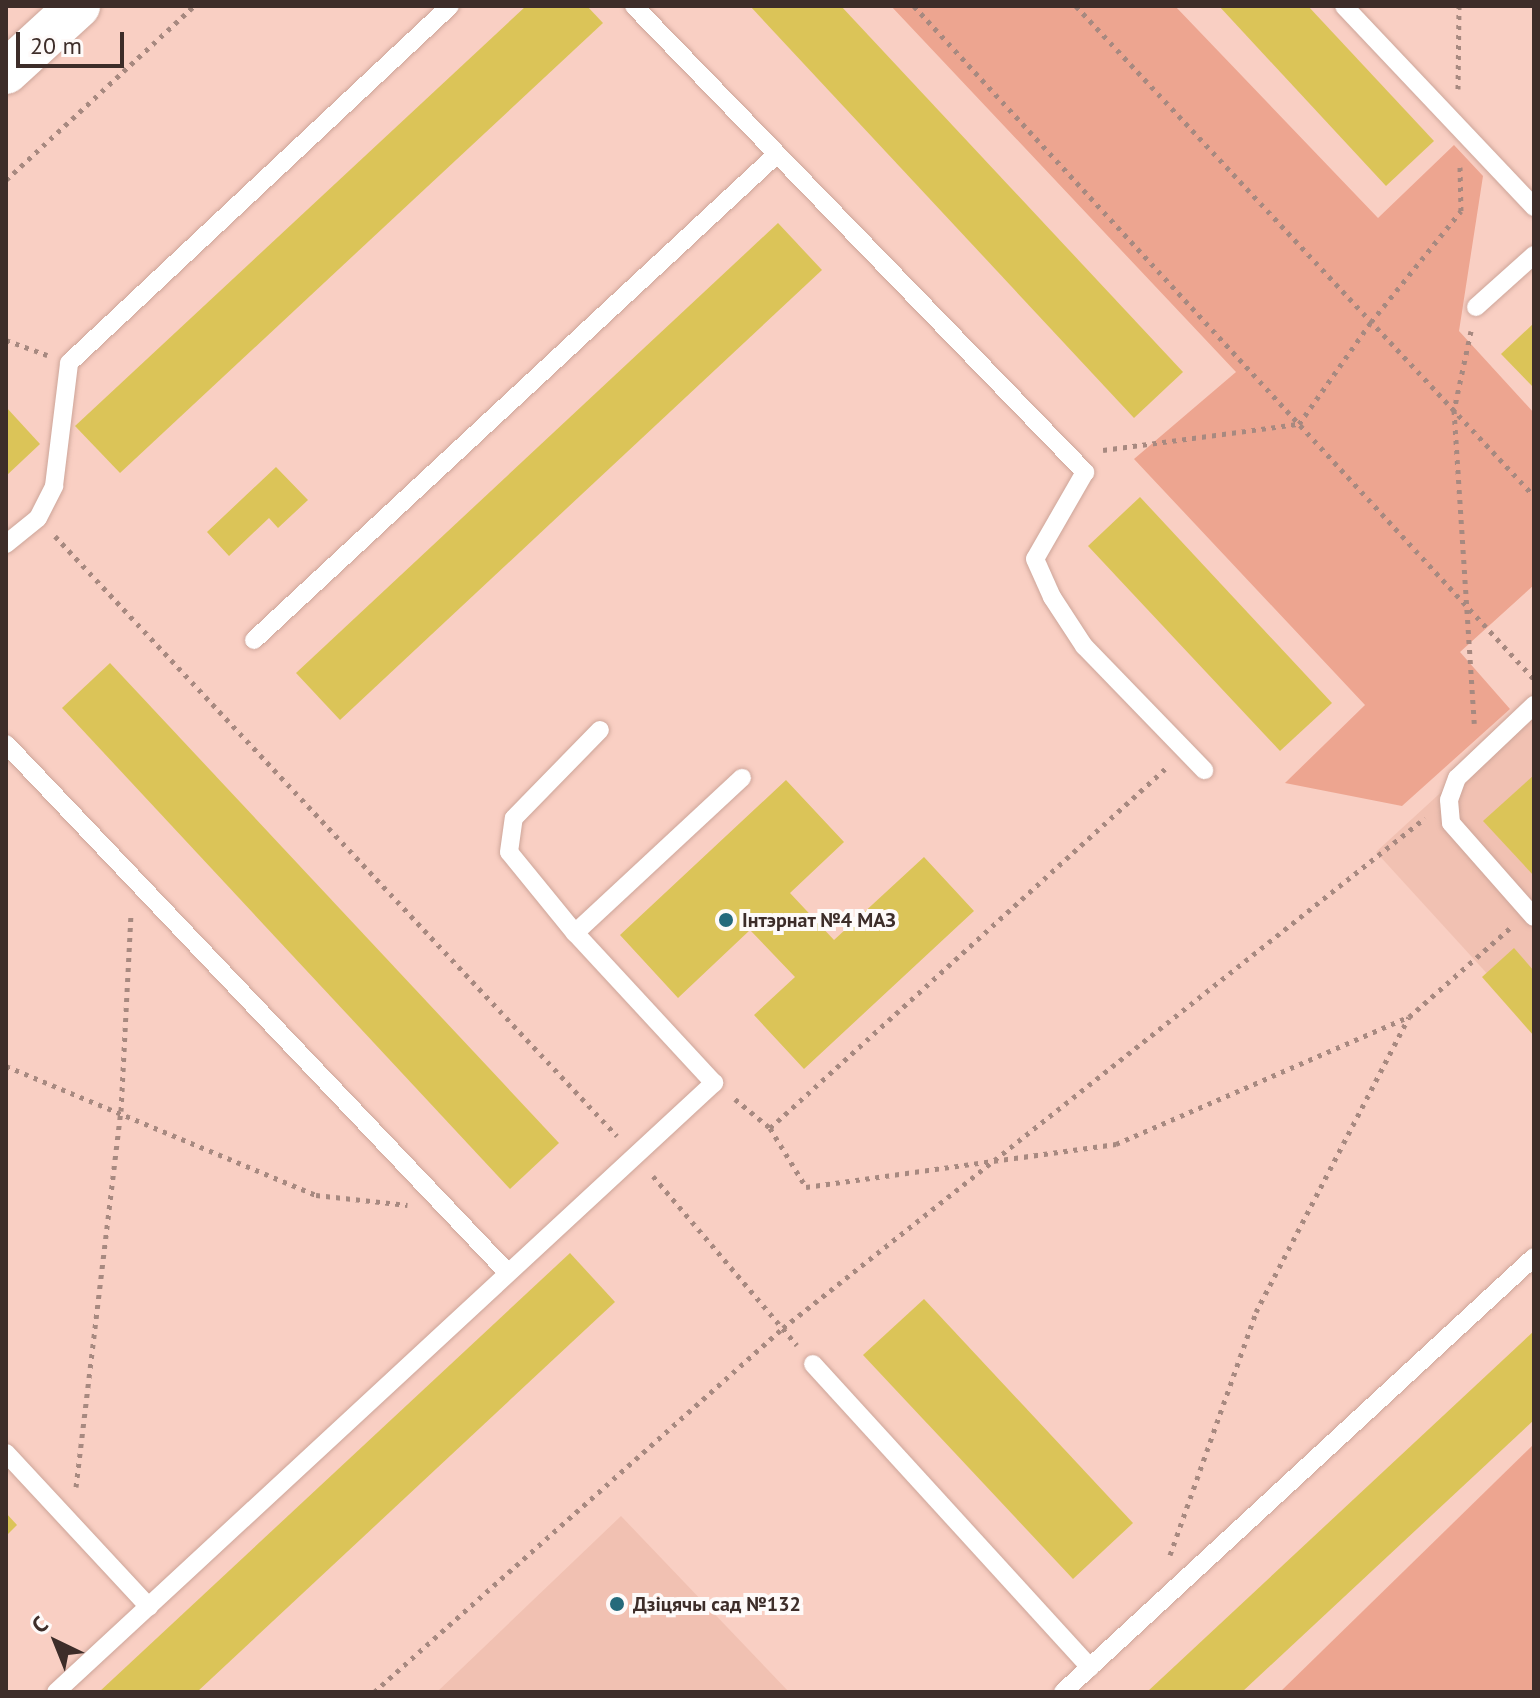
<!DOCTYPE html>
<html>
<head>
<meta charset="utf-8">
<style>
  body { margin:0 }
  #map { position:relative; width:1540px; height:1698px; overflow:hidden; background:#f9cfc3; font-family:"PT Sans",sans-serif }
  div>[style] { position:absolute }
  .built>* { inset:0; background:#f1c1b2 }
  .green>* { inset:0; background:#eda590 }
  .building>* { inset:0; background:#dbc458 }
  .path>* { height:5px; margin-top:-2.5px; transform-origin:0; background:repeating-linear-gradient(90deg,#a78980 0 4px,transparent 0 10px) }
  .roads { filter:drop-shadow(0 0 2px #cda599) drop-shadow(0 0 2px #cda599) }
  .service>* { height:18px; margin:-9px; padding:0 9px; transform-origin:9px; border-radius:9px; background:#fff }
  .tertiary>* { height:44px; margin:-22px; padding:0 22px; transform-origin:22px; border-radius:22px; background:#fff }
  .dots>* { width:22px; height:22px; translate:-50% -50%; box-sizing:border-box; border:4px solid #fefaf9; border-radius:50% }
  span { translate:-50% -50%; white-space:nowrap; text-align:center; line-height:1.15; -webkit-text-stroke:8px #fefaf9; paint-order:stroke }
  .poi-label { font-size:20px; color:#3d2d29; font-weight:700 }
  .left { translate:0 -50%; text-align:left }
  .frame { position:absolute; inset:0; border:8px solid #3d2d29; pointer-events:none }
  .north { position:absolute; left:16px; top:1602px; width:80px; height:80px; -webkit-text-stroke:6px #fefaf9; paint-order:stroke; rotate:317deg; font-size:22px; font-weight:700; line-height:32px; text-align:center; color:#3d2d29 }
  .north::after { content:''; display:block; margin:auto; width:28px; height:36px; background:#3d2d29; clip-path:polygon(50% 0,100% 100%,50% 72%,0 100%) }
  .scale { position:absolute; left:16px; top:32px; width:108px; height:36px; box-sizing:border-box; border:4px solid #3d2d29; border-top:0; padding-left:10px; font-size:24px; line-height:28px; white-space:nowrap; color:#3d2d29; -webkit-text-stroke:6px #fefaf9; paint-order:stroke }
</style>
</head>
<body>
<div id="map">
  <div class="built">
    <div style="clip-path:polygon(1534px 707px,1534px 1025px,1376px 852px)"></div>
    <div style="clip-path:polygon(621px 1516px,789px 1692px,437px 1692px)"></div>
  </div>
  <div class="green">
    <div style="clip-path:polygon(891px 6px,1175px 6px,1378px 218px,1454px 145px,1483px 176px,1459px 331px,1534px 413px,1534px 585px,1460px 652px,1510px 709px,1402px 806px,1285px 783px,1365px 705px,1134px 459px,1236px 372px)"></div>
    <div style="clip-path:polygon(1534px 1444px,1534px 1692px,1280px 1692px)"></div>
  </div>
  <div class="building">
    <div style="clip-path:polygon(526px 6px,587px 6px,603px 23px,120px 473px,75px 426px)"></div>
    <div style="clip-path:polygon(750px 6px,841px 6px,1183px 372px,1134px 418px)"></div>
    <div style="clip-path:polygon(1219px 6px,1308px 6px,1434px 141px,1386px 186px)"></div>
    <div style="clip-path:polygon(778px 223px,822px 270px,340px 720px,296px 673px)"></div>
    <div style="clip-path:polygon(1534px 323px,1534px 388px,1501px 354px)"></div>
    <div style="clip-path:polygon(6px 407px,40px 444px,6px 476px)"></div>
    <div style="clip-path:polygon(276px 467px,308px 500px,278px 528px,269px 518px,229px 556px,207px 532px)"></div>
    <div style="clip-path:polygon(1140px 497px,1332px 703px,1280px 751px,1088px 546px)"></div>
    <div style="clip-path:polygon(110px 663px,559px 1143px,510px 1189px,62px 708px)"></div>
    <div style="clip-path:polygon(1534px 775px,1534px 876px,1483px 821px)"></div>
    <div style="clip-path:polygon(786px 780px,844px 842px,790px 893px,834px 940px,924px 857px,974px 911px,804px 1069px,754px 1015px,795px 977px,750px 930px,678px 998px,620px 935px)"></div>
    <div style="clip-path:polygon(1514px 948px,1534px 971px,1534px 1036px,1482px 977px)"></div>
    <div style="clip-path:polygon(570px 1253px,615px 1302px,197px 1692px,99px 1692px)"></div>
    <div style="clip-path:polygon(924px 1299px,1133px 1523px,1073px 1579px,863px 1355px)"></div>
    <div style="clip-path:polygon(1534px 1331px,1534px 1420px,1242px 1692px,1147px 1692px)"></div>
    <div style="clip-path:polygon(6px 1513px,17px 1525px,6px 1536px)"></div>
  </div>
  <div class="path">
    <div style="left:914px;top:6px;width:915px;rotate:47.35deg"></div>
    <div style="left:1076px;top:6px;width:671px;rotate:46.93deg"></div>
    <div style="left:1458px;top:89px;width:83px;rotate:-89.3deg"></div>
    <div style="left:6px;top:180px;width:256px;rotate:-42.8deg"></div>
    <div style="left:1471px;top:331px;width:81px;rotate:102.1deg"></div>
    <div style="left:1454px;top:410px;width:314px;rotate:86.3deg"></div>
    <div style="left:6px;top:340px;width:44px;rotate:20.1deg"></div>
    <div style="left:1103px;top:450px;width:198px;rotate:-7.6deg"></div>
    <div style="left:1299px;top:424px;width:125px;rotate:-54.8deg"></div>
    <div style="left:1371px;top:322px;width:143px;rotate:-51deg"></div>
    <div style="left:1461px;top:211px;width:44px;rotate:-91.3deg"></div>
    <div style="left:55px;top:536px;width:822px;rotate:46.87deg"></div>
    <div style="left:6px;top:1066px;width:336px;rotate:22.6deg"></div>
    <div style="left:316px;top:1195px;width:92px;rotate:6.3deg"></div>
    <div style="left:735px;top:1099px;width:45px;rotate:39.6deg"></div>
    <div style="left:770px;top:1128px;width:69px;rotate:58.6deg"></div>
    <div style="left:806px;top:1187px;width:313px;rotate:-7.9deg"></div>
    <div style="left:1116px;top:1144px;width:318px;rotate:-23.5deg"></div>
    <div style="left:770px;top:1128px;width:535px;rotate:-42.27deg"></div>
    <div style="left:653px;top:1176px;width:222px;rotate:49.6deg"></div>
    <div style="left:76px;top:1487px;width:379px;rotate:-83.2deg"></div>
    <div style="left:121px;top:1111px;width:195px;rotate:-87.1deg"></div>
    <div style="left:1170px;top:1555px;width:258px;rotate:-70.5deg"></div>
    <div style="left:1256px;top:1312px;width:332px;rotate:-62.6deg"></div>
    <div style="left:1409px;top:1017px;width:136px;rotate:-41.4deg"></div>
    <div style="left:374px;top:1692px;width:548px;rotate:-41.67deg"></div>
    <div style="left:783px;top:1328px;width:820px;rotate:-38.46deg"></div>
  </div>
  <div class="roads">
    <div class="service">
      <div style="left:634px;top:6px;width:649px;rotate:45.94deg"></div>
      <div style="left:1085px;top:472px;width:100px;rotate:119.9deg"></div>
      <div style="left:1035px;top:559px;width:42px;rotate:65.9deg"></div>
      <div style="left:1052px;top:597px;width:59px;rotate:56.9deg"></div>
      <div style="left:1084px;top:646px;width:173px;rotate:45.9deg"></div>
      <div style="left:1344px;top:6px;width:277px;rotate:46.6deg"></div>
      <div style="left:1476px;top:307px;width:78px;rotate:-41.9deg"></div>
      <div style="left:6px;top:544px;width:41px;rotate:-39.1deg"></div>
      <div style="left:38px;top:518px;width:36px;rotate:-63deg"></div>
      <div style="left:54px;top:486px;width:124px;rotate:-83deg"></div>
      <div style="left:69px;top:363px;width:522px;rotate:-43.14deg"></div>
      <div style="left:254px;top:640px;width:714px;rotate:-42.9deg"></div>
      <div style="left:1534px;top:705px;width:106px;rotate:136.5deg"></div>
      <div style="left:1457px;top:778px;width:23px;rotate:110deg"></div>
      <div style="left:1449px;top:800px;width:23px;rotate:85deg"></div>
      <div style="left:1451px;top:823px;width:125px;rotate:48.6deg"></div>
      <div style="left:6px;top:744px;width:729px;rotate:46.5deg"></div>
      <div style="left:575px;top:933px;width:228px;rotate:-42.9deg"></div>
      <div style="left:813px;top:1364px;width:411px;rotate:47.6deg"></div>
      <div style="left:6px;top:1453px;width:210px;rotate:47.1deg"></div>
      <div style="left:56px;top:1692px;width:897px;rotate:-42.79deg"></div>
      <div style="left:714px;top:1083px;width:205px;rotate:-132.8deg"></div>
      <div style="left:575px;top:933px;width:104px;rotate:-129.2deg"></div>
      <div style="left:509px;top:852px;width:34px;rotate:-82deg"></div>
      <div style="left:514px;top:818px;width:123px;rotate:-45.7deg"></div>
      <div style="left:1063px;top:1692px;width:641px;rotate:-42.72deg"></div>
    </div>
    <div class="tertiary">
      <div style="left:6px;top:72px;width:98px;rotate:-42.5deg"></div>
    </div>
  </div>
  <div class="dots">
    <div style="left:726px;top:920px;background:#256a7b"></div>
    <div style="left:617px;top:1604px;background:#256a7b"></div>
  </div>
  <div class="poi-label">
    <span class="left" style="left:742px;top:920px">Інтэрнат №4 МАЗ</span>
    <span class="left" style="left:633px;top:1604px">Дзіцячы сад №132</span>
  </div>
  <div class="frame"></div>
  <div class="north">С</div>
  <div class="scale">20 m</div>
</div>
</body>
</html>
